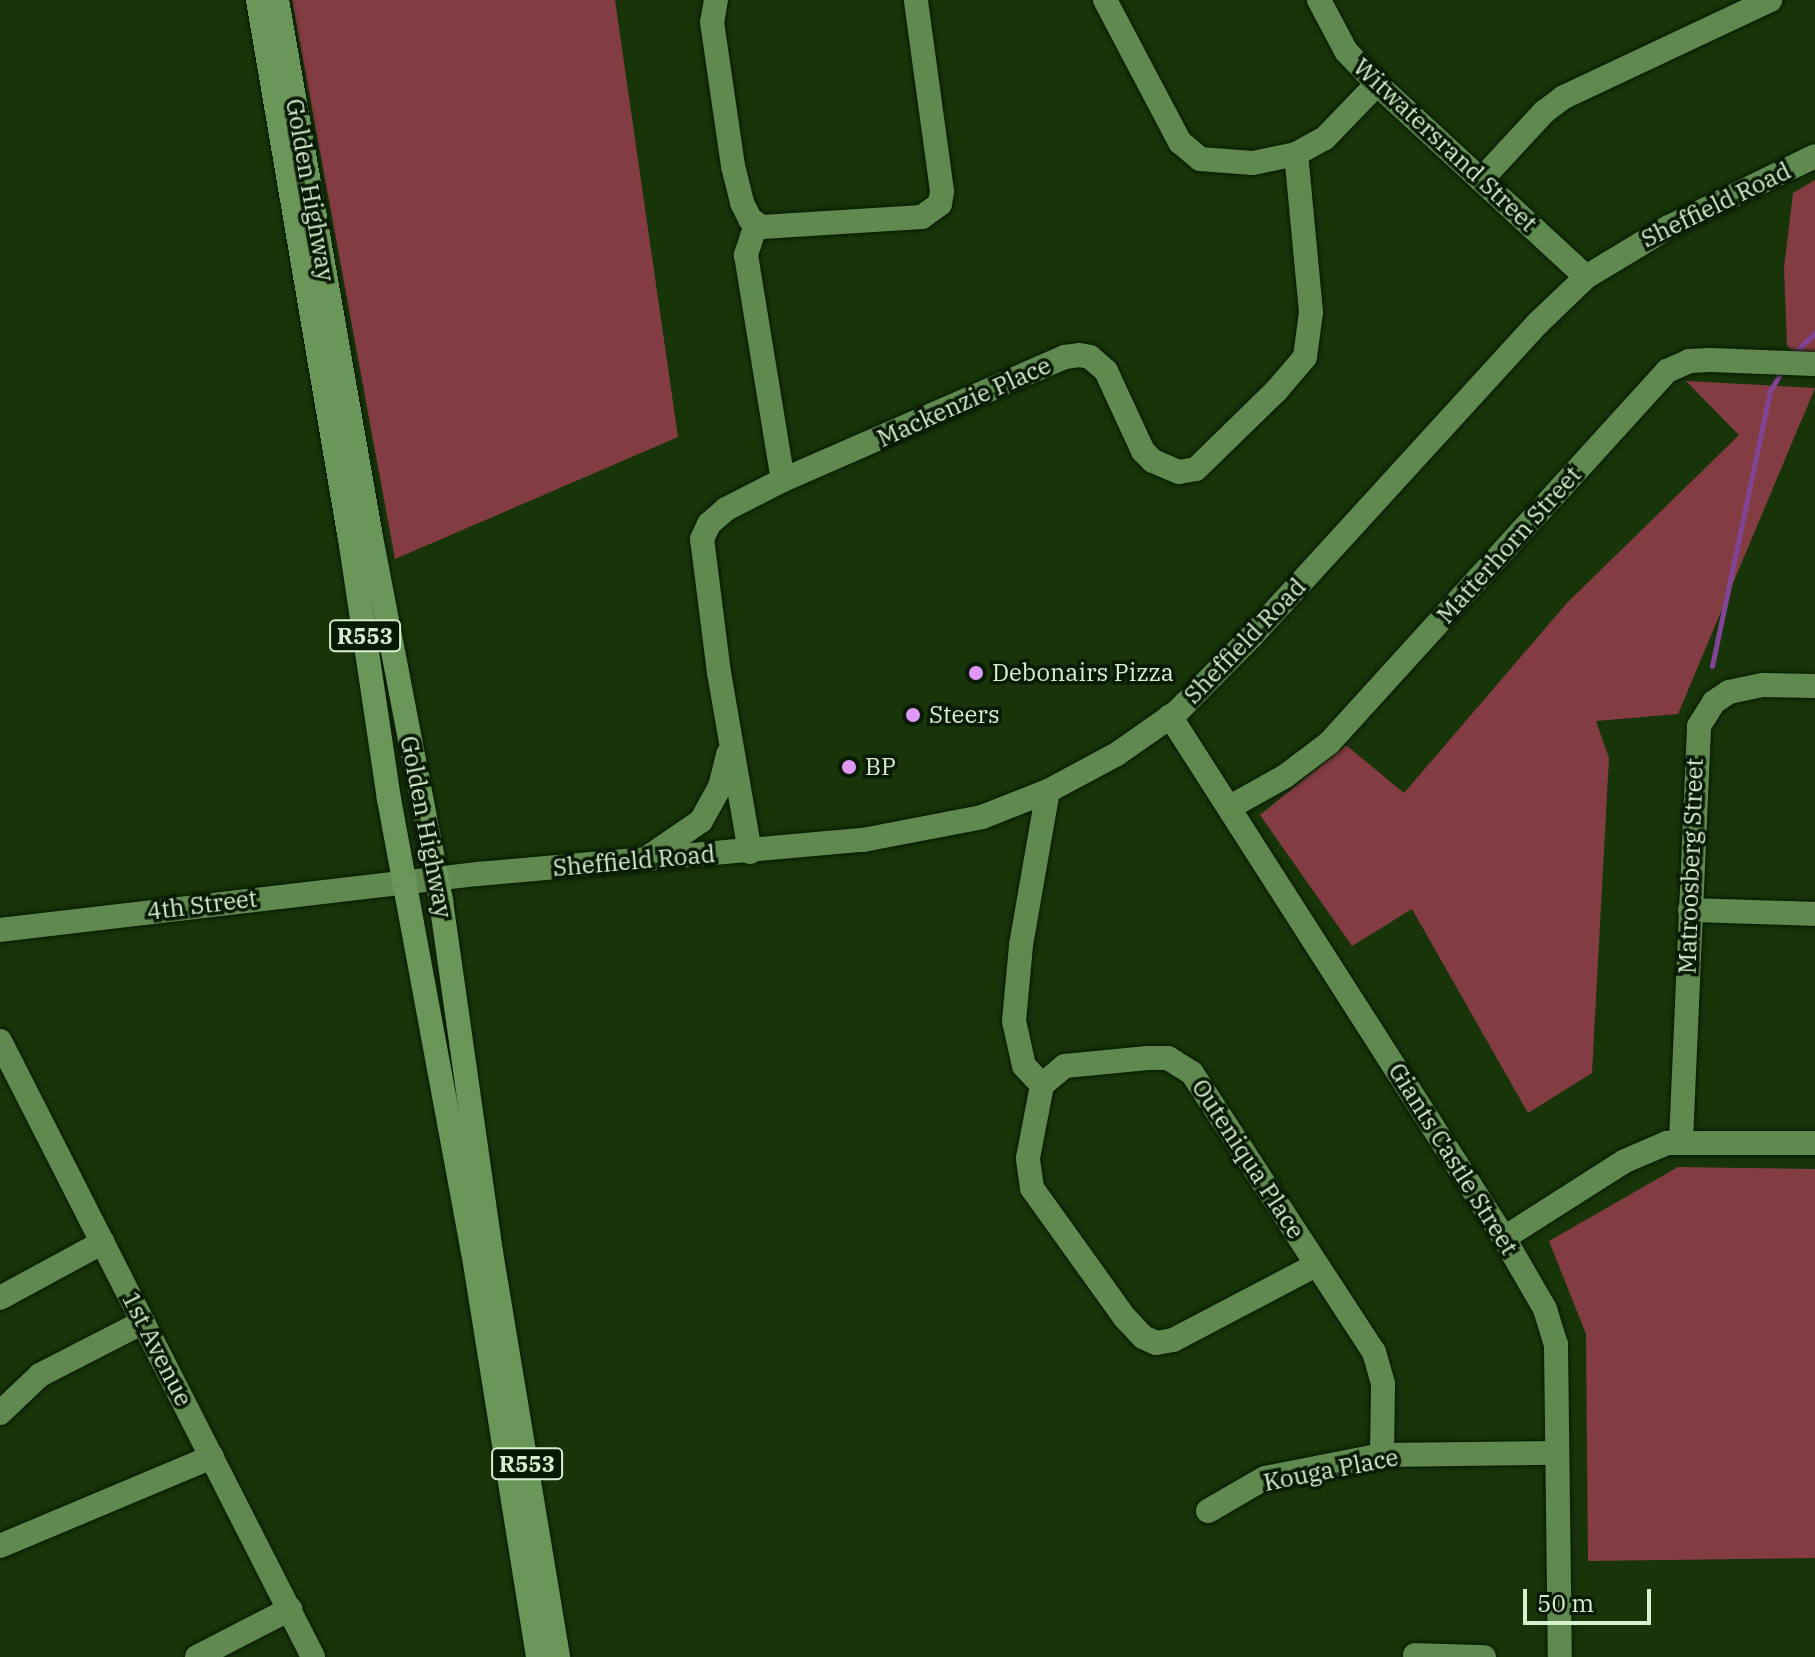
<!DOCTYPE html>
<html>
<head>
<meta charset="utf-8">
<style>
  body { margin:0 }
  #map { position:relative; width:1815px; height:1657px; overflow:hidden; background:#18350a; font-family:"IBM Plex Serif",serif }
  div>[style] { position:absolute }
  .green>* { inset:0; background:#833c41 }
  .stream>* { height:5px; margin:-2.5px; padding:0 2.5px; transform-origin:2.5px; border-radius:2.5px; background:#824496 }
  .roads { filter:drop-shadow(0 0 2px #071a01) drop-shadow(0 0 2px #071a01) }
  .minor>* { height:24px; margin:-12px; padding:0 12px; transform-origin:12px; border-radius:12px; background:#5f894f }
  .major>* { height:24px; margin:-12px; padding:0 12px; transform-origin:12px; border-radius:12px; background:#6a9759 }
  .dots>* { width:22px; height:22px; translate:-50% -50%; box-sizing:border-box; border:4px solid #091a04; border-radius:50% }
  span { translate:-50% -50%; white-space:nowrap; text-align:center; line-height:1.15; -webkit-text-stroke:7px #091a04; paint-order:stroke }
  .shield-label span { padding:2px 6px; background:#091a04; border:2px solid; border-radius:6px; -webkit-text-stroke-width:0 }
  .shield-label { font-size:22px; color:#d7eecf; font-weight:700 }
  .street-label { font-size:24px; color:#d7eecf }
  .poi-label { font-size:24px; color:#d7eecf }
  .left { translate:0 -50%; text-align:left }
  .scale { position:absolute; left:1523px; top:1589px; width:128px; height:36px; box-sizing:border-box; border:4px solid #d7eecf; border-top:0; padding-left:10px; font-size:24px; line-height:28px; white-space:nowrap; color:#d7eecf; -webkit-text-stroke:6px #091a04; paint-order:stroke }
</style>
</head>
<body>
<div id="map">
  <div class="green">
    <div style="clip-path:polygon(292px 0,615px 0,678px 437px,395px 559px)"></div>
    <div style="clip-path:polygon(1815px 180px,1815px 353px,1794px 353px,1787px 345px,1784px 268px,1793px 193px)"></div>
    <div style="clip-path:polygon(1686px 381px,1815px 388px,1678px 714px,1596px 721px,1609px 758px,1592px 1073px,1528px 1113px,1412px 909px,1352px 946px,1260px 815px,1346px 745px,1404px 793px,1567px 603px,1739px 435px)"></div>
    <div style="clip-path:polygon(1678px 1167px,1815px 1169px,1815px 1558px,1588px 1561px,1586px 1334px,1549px 1241px)"></div>
  </div>
  <div class="stream">
    <div style="left:1794px;top:353px;width:29px;rotate:-44deg"></div>
    <div style="left:1712px;top:666px;width:281px;rotate:-78.1deg"></div>
    <div style="left:1770px;top:391px;width:26px;rotate:-59deg"></div>
  </div>
  <div class="roads">
    <div class="minor">
      <div style="left:716px;top:0;width:22px;rotate:100deg"></div>
      <div style="left:712px;top:22px;width:146px;rotate:81.7deg"></div>
      <div style="left:733px;top:166px;width:38px;rotate:76deg"></div>
      <div style="left:742px;top:203px;width:18px;rotate:63deg"></div>
      <div style="left:750px;top:219px;width:14px;rotate:34deg"></div>
      <div style="left:762px;top:227px;width:160px;rotate:-3.6deg"></div>
      <div style="left:922px;top:217px;width:22px;rotate:-36deg"></div>
      <div style="left:940px;top:204px;width:13px;rotate:-81deg"></div>
      <div style="left:942px;top:191px;width:193px;rotate:-97.8deg"></div>
      <div style="left:1105px;top:0;width:161px;rotate:62.2deg"></div>
      <div style="left:1180px;top:142px;width:26px;rotate:40deg"></div>
      <div style="left:1200px;top:159px;width:53px;rotate:4.3deg"></div>
      <div style="left:1253px;top:163px;width:44px;rotate:-11.8deg"></div>
      <div style="left:1296px;top:154px;width:33px;rotate:-29deg"></div>
      <div style="left:1325px;top:138px;width:75px;rotate:-46.1deg"></div>
      <div style="left:1319px;top:0;width:58px;rotate:62.1deg"></div>
      <div style="left:1346px;top:51px;width:45px;rotate:46.8deg"></div>
      <div style="left:1377px;top:84px;width:284px;rotate:42.7deg"></div>
      <div style="left:1481px;top:180px;width:93px;rotate:-47.2deg"></div>
      <div style="left:1544px;top:112px;width:25px;rotate:-37deg"></div>
      <div style="left:1564px;top:97px;width:228px;rotate:-25.2deg"></div>
      <div style="left:756px;top:224px;width:33px;rotate:108deg"></div>
      <div style="left:746px;top:255px;width:228px;rotate:80.7deg"></div>
      <div style="left:1170px;top:716px;width:620px;rotate:57.39deg"></div>
      <div style="left:1504px;top:1238px;width:82px;rotate:60deg"></div>
      <div style="left:1545px;top:1309px;width:37px;rotate:73deg"></div>
      <div style="left:1556px;top:1344px;width:313px;rotate:89.3deg"></div>
      <div style="left:1230px;top:807px;width:62px;rotate:-29.1deg"></div>
      <div style="left:1284px;top:777px;width:56px;rotate:-37.1deg"></div>
      <div style="left:1329px;top:743px;width:503px;rotate:-47.74deg"></div>
      <div style="left:1667px;top:371px;width:24px;rotate:-24deg"></div>
      <div style="left:1689px;top:361px;width:21px;rotate:-3deg"></div>
      <div style="left:1710px;top:360px;width:105px;rotate:2.2deg"></div>
      <div style="left:750px;top:852px;width:182px;rotate:-99.8deg"></div>
      <div style="left:719px;top:673px;width:135px;rotate:-97.2deg"></div>
      <div style="left:702px;top:539px;width:17px;rotate:-65deg"></div>
      <div style="left:709px;top:524px;width:23px;rotate:-41deg"></div>
      <div style="left:726px;top:509px;width:64px;rotate:-27deg"></div>
      <div style="left:783px;top:480px;width:308px;rotate:-23.6deg"></div>
      <div style="left:1065px;top:357px;width:14px;rotate:-8deg"></div>
      <div style="left:1079px;top:355px;width:11px;rotate:10deg"></div>
      <div style="left:1090px;top:357px;width:21px;rotate:41deg"></div>
      <div style="left:1106px;top:371px;width:88px;rotate:65.2deg"></div>
      <div style="left:1143px;top:451px;width:14px;rotate:45deg"></div>
      <div style="left:1153px;top:461px;width:28px;rotate:23deg"></div>
      <div style="left:1179px;top:472px;width:17px;rotate:-10deg"></div>
      <div style="left:1196px;top:469px;width:113px;rotate:-44.3deg"></div>
      <div style="left:1277px;top:390px;width:43px;rotate:-49.7deg"></div>
      <div style="left:1305px;top:357px;width:45px;rotate:-82.4deg"></div>
      <div style="left:1311px;top:312px;width:159px;rotate:-95.4deg"></div>
      <div style="left:650px;top:856px;width:62px;rotate:-34.5deg"></div>
      <div style="left:701px;top:821px;width:39px;rotate:-61deg"></div>
      <div style="left:720px;top:787px;width:34px;rotate:-76deg"></div>
      <div style="left:1690px;top:910px;width:125px;rotate:1.8deg"></div>
      <div style="left:0;top:930px;width:482px;rotate:-6.7deg"></div>
      <div style="left:479px;top:874px;width:386px;rotate:-5.1deg"></div>
      <div style="left:863px;top:840px;width:121px;rotate:-10.9deg"></div>
      <div style="left:982px;top:817px;width:71px;rotate:-21.5deg"></div>
      <div style="left:1048px;top:791px;width:78px;rotate:-28.2deg"></div>
      <div style="left:1117px;top:754px;width:73px;rotate:-35deg"></div>
      <div style="left:1177px;top:712px;width:107px;rotate:-45.4deg"></div>
      <div style="left:1252px;top:636px;width:424px;rotate:-47.6deg"></div>
      <div style="left:1538px;top:323px;width:66px;rotate:-43.8deg"></div>
      <div style="left:1586px;top:277px;width:97px;rotate:-31.1deg"></div>
      <div style="left:1669px;top:227px;width:162px;rotate:-25.9deg"></div>
      <div style="left:0;top:1041px;width:691px;rotate:63.06deg"></div>
      <div style="left:1042px;top:1085px;width:26px;rotate:-133deg"></div>
      <div style="left:1024px;top:1066px;width:46px;rotate:-102.5deg"></div>
      <div style="left:1014px;top:1021px;width:76px;rotate:-84.7deg"></div>
      <div style="left:1021px;top:945px;width:156px;rotate:-80.1deg"></div>
      <div style="left:1681px;top:1141px;width:415px;rotate:-87.5deg"></div>
      <div style="left:1699px;top:726px;width:28px;rotate:-58deg"></div>
      <div style="left:1714px;top:702px;width:18px;rotate:-34deg"></div>
      <div style="left:1729px;top:692px;width:35px;rotate:-12deg"></div>
      <div style="left:1763px;top:685px;width:52px;rotate:1.1deg"></div>
      <div style="left:1504px;top:1238px;width:143px;rotate:-32.5deg"></div>
      <div style="left:1625px;top:1161px;width:46px;rotate:-23.2deg"></div>
      <div style="left:1667px;top:1143px;width:148px"></div>
      <div style="left:1316px;top:1265px;width:161px;rotate:152.3deg"></div>
      <div style="left:1173px;top:1340px;width:17px;rotate:170deg"></div>
      <div style="left:1156px;top:1343px;width:14px;rotate:-155deg"></div>
      <div style="left:1143px;top:1337px;width:26px;rotate:-133deg"></div>
      <div style="left:1125px;top:1318px;width:160px;rotate:-125.6deg"></div>
      <div style="left:1032px;top:1188px;width:30px;rotate:-98deg"></div>
      <div style="left:1028px;top:1158px;width:74px;rotate:-79.1deg"></div>
      <div style="left:1042px;top:1085px;width:30px;rotate:-40deg"></div>
      <div style="left:1065px;top:1066px;width:83px;rotate:-5.5deg"></div>
      <div style="left:1148px;top:1058px;width:20px"></div>
      <div style="left:1168px;top:1058px;width:28px;rotate:32deg"></div>
      <div style="left:1192px;top:1073px;width:333px;rotate:56.9deg"></div>
      <div style="left:1374px;top:1352px;width:33px;rotate:74deg"></div>
      <div style="left:1383px;top:1384px;width:71px;rotate:90.8deg"></div>
      <div style="left:0;top:1298px;width:117px;rotate:-28.5deg"></div>
      <div style="left:0;top:1413px;width:55px;rotate:-43.5deg"></div>
      <div style="left:40px;top:1375px;width:116px;rotate:-27.2deg"></div>
      <div style="left:1208px;top:1511px;width:66px;rotate:-30.1deg"></div>
      <div style="left:1265px;top:1478px;width:119px;rotate:-11.1deg"></div>
      <div style="left:1382px;top:1455px;width:174px;rotate:-0.7deg"></div>
      <div style="left:0;top:1546px;width:230px;rotate:-22.8deg"></div>
      <div style="left:1415px;top:1655px;width:69px;rotate:1.7deg"></div>
      <div style="left:197px;top:1657px;width:105px;rotate:-27.3deg"></div>
    </div>
    <div class="major">
      <div style="left:258px;top:0;width:553px;rotate:80.32deg"></div>
      <div style="left:351px;top:545px;width:257px;rotate:81.5deg"></div>
      <div style="left:389px;top:799px;width:460px;rotate:79.5deg"></div>
      <div style="left:473px;top:1251px;width:411px;rotate:80.9deg"></div>
      <div style="left:277px;top:0;width:545px;rotate:80.07deg"></div>
      <div style="left:371px;top:537px;width:371px;rotate:79.1deg"></div>
      <div style="left:441px;top:901px;width:355px;rotate:81.9deg"></div>
      <div style="left:491px;top:1252px;width:411px;rotate:80.6deg"></div>
    </div>
  </div>
  <div class="dots">
    <div style="left:976px;top:673px;background:#dd99f4"></div>
    <div style="left:913px;top:715px;background:#dd99f4"></div>
    <div style="left:849px;top:767px;background:#dd99f4"></div>
  </div>
  <div class="shield-label">
    <span style="left:365px;top:636px">R553</span>
    <span style="left:527px;top:1464px">R553</span>
  </div>
  <div class="street-label">
    <span style="left:1445px;top:145px;rotate:43deg">Witwatersrand Street</span>
    <span style="left:310px;top:190px;rotate:80deg">Golden Highway</span>
    <span style="left:1716px;top:205px;rotate:-26deg">Sheffield Road</span>
    <span style="left:964px;top:402px;rotate:-24deg">Mackenzie Place</span>
    <span style="left:1509px;top:545px;rotate:-48deg">Matterhorn Street</span>
    <span style="left:1245px;top:641px;rotate:-46deg">Sheffield Road</span>
    <span style="left:426px;top:827px;rotate:79deg">Golden Highway</span>
    <span style="left:634px;top:861px;rotate:-5deg">Sheffield Road</span>
    <span style="left:1691px;top:866px;rotate:-88deg">Matroosberg Street</span>
    <span style="left:202px;top:905px;rotate:-7deg">4th Street</span>
    <span style="left:1248px;top:1159px;rotate:57deg">Outeniqua Place</span>
    <span style="left:1453px;top:1159px;rotate:58deg">Giants Castle Street</span>
    <span style="left:157px;top:1349px;rotate:63deg">1st Avenue</span>
    <span style="left:1331px;top:1470px;rotate:-11deg">Kouga Place</span>
  </div>
  <div class="poi-label">
    <span class="left" style="left:992px;top:673px">Debonairs Pizza</span>
    <span class="left" style="left:929px;top:715px">Steers</span>
    <span class="left" style="left:865px;top:767px">BP</span>
  </div>
  <div class="scale">50 m</div>
</div>
</body>
</html>
